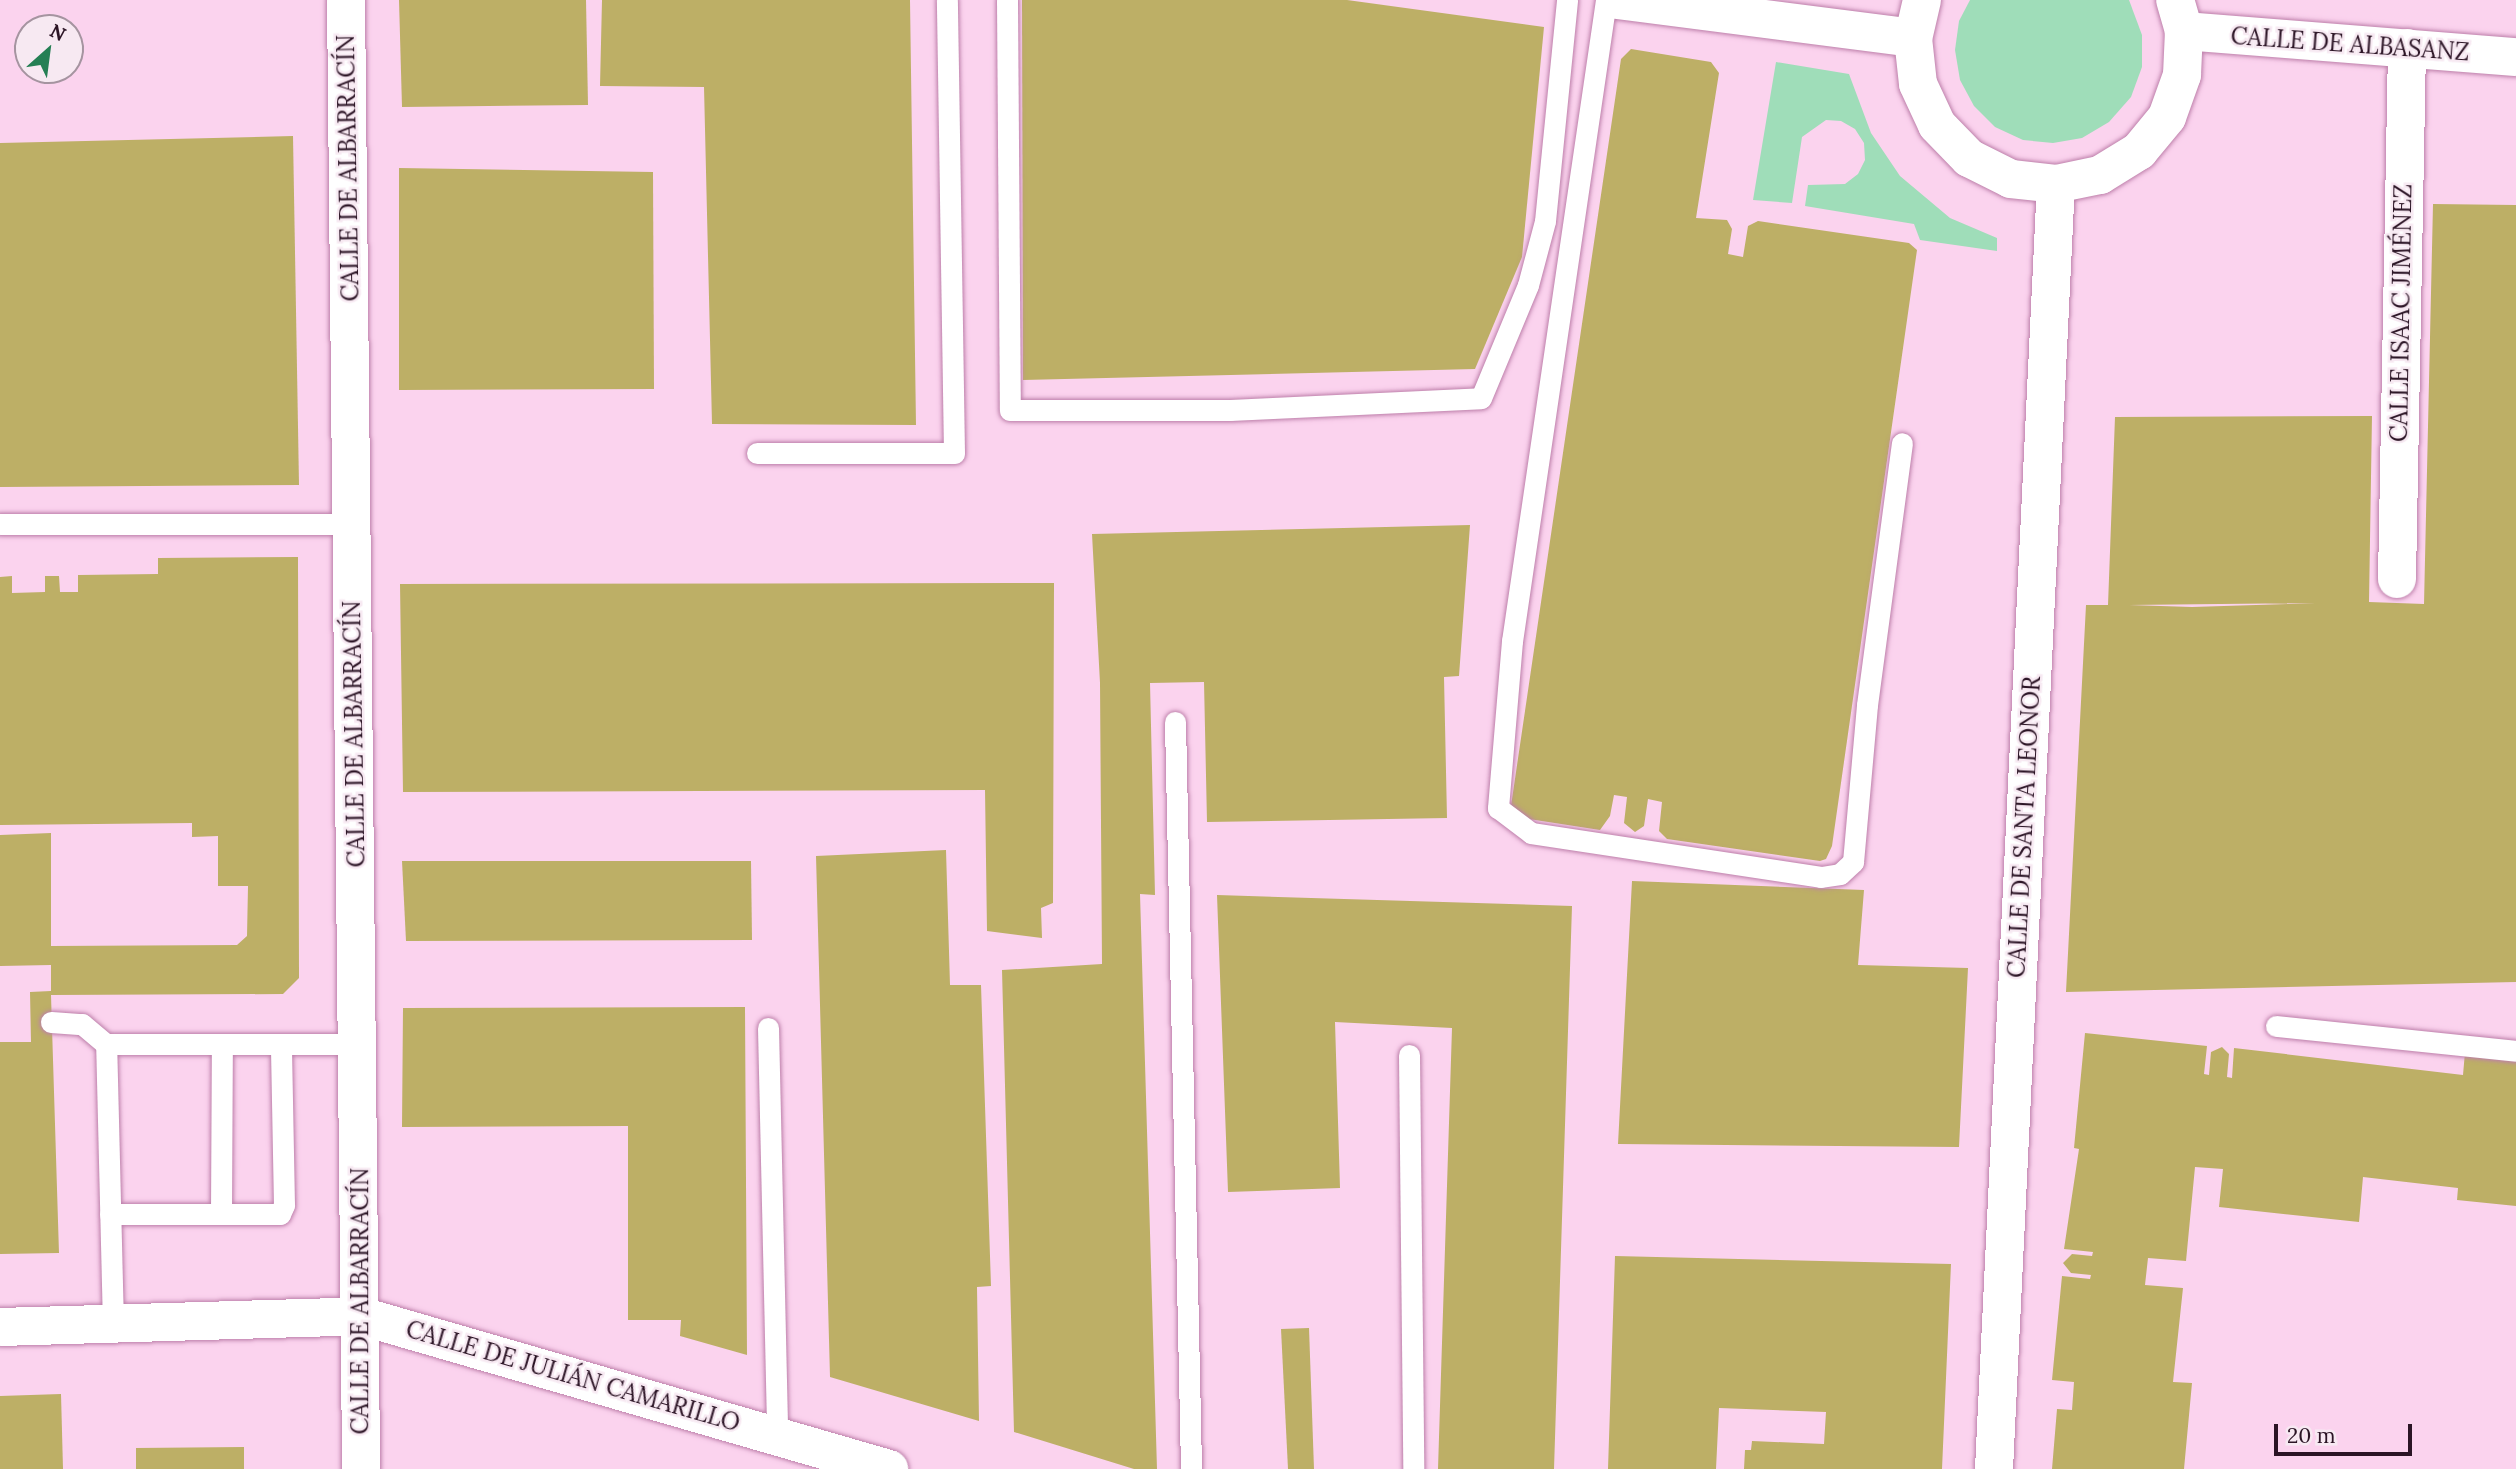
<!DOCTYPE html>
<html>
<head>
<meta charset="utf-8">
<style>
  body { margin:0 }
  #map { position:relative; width:2516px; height:1469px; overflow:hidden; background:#fbd3ee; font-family:Lora,serif }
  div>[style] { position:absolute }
  .green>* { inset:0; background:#9fddb9 }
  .building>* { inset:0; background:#bdaf66 }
  .roads { filter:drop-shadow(0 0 2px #bd7faa) drop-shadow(0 0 2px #bd7faa) }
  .lane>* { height:21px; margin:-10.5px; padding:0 10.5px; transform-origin:10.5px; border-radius:10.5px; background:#fff }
  .street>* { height:38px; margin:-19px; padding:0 19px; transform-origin:19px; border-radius:19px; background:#fff }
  span { translate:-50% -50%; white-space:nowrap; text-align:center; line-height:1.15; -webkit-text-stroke:5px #f7e9f2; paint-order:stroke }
  .street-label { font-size:24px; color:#2b1425 }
  .north { position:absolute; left:14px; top:14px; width:70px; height:70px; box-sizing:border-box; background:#f7e9f2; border:2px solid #a594a0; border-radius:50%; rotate:28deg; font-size:19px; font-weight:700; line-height:28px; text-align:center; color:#2b1425 }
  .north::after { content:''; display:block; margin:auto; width:24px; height:32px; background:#257f54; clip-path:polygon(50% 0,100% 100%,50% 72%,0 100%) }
  .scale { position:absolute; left:2274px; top:1424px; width:138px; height:32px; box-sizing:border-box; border:4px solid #2b1425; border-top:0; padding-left:9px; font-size:21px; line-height:24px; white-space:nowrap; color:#2b1425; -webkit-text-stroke:5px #f7e9f2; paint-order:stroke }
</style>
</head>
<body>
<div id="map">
  <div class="green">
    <div style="clip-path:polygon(1970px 0,2129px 0,2142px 35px,2142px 67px,2131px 97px,2109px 122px,2082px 138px,2053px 143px,2023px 140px,1995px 127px,1974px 106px,1960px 80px,1955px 50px,1959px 21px)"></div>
    <div style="clip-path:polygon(1776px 62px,1849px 74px,1871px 133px,1900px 176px,1950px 218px,1997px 238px,1997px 251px,1920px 240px,1914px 224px,1805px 206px,1808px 185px,1845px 184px,1858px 174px,1865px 160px,1864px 143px,1855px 129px,1841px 121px,1826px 120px,1802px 137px,1792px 203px,1753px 200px)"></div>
  </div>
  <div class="building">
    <div style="clip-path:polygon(399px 0,586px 0,588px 105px,402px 107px)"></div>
    <div style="clip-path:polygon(602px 0,910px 0,916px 425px,712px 424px,704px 87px,600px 86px)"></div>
    <div style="clip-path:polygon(1022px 0,1347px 0,1544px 27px,1522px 257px,1475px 369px,1023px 380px)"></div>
    <div style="clip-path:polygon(1631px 49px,1711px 62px,1719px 73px,1696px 218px,1727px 220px,1732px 229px,1728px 254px,1743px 257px,1748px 226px,1758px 221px,1909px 243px,1917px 250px,1832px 846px,1826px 859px,1820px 861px,1667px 839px,1659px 831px,1662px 802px,1648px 799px,1644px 826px,1635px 832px,1624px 823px,1627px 797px,1614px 795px,1610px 816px,1600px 830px,1522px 818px,1511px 806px,1621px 59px)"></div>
    <div style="clip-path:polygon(293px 136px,299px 485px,0 487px,0 143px)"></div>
    <div style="clip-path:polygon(399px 168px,653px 172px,654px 389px,399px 390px)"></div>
    <div style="clip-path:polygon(evenodd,2433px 204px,2516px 205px,2516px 982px,2066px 992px,2086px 605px,2108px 605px,2115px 417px,2372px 416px,2369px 602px,2424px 604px,2433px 204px,2316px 603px,2192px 607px,2129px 605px,2316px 603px)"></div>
    <div style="clip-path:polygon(1470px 525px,1459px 676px,1444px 677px,1447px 818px,1207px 822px,1204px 682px,1150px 683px,1155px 895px,1140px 894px,1157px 1469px,1134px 1469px,1014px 1432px,1002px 970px,1102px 964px,1100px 683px,1092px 534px)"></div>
    <div style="clip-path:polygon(298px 557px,299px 978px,283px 994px,51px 995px,59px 1253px,0 1254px,0 1042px,31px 1042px,30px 992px,51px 991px,51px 965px,0 966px,0 835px,51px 833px,51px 946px,237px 945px,247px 936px,248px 886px,218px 886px,218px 836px,192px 837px,192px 823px,0 825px,0 577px,12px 576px,12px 593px,45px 592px,45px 576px,59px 576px,60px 592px,78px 592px,78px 575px,158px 574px,158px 558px)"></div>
    <div style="clip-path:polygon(1054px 583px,1053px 903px,1041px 908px,1042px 938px,987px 931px,985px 790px,403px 792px,400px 584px)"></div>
    <div style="clip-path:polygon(946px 850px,950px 985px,981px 985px,991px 1286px,977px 1287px,979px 1421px,830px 1377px,816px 856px)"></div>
    <div style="clip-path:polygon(402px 861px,751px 861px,752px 940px,406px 941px)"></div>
    <div style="clip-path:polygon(1632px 881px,1864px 890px,1858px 965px,1968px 968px,1959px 1147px,1618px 1144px)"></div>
    <div style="clip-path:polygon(1217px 895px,1572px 906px,1554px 1469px,1438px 1469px,1452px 1028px,1335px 1022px,1340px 1188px,1228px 1192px)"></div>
    <div style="clip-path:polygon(745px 1007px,747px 1355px,680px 1336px,681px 1320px,628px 1320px,628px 1126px,402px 1127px,403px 1008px)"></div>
    <div style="clip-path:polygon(2085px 1033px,2207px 1046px,2204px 1074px,2209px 1075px,2211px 1052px,2222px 1047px,2229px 1054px,2227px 1077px,2232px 1078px,2234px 1048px,2463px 1075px,2465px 1052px,2516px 1057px,2516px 1206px,2457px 1200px,2458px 1188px,2363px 1177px,2359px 1222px,2219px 1207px,2223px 1169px,2195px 1167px,2186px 1261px,2148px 1258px,2145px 1285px,2183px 1288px,2173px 1382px,2192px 1383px,2184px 1469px,2052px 1469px,2057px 1409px,2072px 1410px,2074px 1382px,2052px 1380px,2062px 1276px,2090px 1279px,2091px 1275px,2071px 1273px,2063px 1263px,2072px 1254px,2092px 1256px,2093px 1252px,2064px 1249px,2079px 1149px,2074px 1148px)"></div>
    <div style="clip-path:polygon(1615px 1256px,1951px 1264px,1942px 1469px,1744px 1469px,1745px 1450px,1751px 1450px,1752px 1441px,1824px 1444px,1826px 1412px,1719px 1408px,1716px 1469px,1608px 1469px)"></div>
    <div style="clip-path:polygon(1309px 1328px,1314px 1469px,1288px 1469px,1281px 1329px)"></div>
    <div style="clip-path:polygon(61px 1394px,63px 1469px,0 1469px,0 1396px)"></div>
    <div style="clip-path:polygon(244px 1447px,244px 1469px,136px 1469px,136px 1448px)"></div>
  </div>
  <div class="roads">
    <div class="lane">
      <div style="left:1007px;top:0;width:410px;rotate:89.6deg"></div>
      <div style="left:1010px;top:410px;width:220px"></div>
      <div style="left:1230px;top:410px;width:251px;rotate:-2.7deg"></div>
      <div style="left:1481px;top:398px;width:122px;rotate:-67.4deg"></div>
      <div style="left:1528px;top:285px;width:66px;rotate:-75.1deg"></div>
      <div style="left:1545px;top:221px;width:222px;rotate:-84.3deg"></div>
      <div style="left:1606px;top:0;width:648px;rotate:98.34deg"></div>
      <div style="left:1512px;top:641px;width:168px;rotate:94.8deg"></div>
      <div style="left:1498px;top:808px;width:41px;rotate:37.1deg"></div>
      <div style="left:1531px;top:833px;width:293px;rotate:8.6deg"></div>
      <div style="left:1821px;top:877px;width:19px;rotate:-9deg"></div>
      <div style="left:1840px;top:874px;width:18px;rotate:-43deg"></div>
      <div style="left:1853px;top:862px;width:158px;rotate:-84.9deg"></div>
      <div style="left:1867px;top:705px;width:264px;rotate:-82.4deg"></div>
      <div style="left:757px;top:453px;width:197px"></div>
      <div style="left:954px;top:453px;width:453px;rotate:-90.9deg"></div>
      <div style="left:0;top:524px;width:351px"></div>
      <div style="left:1175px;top:722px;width:747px;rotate:88.77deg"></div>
      <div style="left:51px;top:1022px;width:31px;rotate:4deg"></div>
      <div style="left:82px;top:1024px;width:31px;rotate:40deg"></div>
      <div style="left:2276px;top:1026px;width:241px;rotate:5.9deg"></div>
      <div style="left:768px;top:1028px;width:406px;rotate:88.7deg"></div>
      <div style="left:1409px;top:1055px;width:414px;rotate:89.4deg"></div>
      <div style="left:110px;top:1214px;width:170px"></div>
      <div style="left:280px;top:1214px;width:10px;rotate:-66deg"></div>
      <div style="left:284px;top:1205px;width:161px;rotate:-91.1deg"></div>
      <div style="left:221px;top:1214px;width:170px;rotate:-89.7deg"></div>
      <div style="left:113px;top:1325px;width:281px;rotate:-91.4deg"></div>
      <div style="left:106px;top:1044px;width:251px"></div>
    </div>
    <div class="street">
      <div style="left:346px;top:0;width:1469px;rotate:89.41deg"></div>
      <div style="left:1617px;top:0;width:298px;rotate:7.3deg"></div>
      <div style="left:1922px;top:0;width:39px;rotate:103deg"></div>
      <div style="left:1913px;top:38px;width:46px;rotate:83.8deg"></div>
      <div style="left:1918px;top:84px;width:45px;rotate:65.1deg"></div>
      <div style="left:1937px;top:125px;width:46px;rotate:45.9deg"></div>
      <div style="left:1969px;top:158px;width:47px;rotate:26.6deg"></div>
      <div style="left:2011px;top:179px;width:45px;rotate:6.3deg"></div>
      <div style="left:2056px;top:184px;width:45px;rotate:-11.6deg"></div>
      <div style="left:2100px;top:175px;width:46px;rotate:-31.6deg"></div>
      <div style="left:2139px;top:151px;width:44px;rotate:-50.5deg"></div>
      <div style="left:2167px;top:117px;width:45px;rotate:-70.3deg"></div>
      <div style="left:2182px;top:75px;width:44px;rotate:-87.4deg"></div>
      <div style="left:2184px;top:31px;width:32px;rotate:-106deg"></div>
      <div style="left:2184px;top:31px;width:333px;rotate:4.5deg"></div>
      <div style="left:2397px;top:579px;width:531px;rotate:-88.92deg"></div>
      <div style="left:0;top:1327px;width:361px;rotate:-1.7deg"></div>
      <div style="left:361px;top:1316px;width:550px;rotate:16.16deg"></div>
      <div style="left:1994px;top:1469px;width:1286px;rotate:-87.24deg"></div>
    </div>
  </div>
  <div class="street-label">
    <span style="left:2350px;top:44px;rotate:4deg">CALLE DE ALBASANZ</span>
    <span style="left:348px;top:168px;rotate:-91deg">CALLE DE ALBARRACÍN</span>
    <span style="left:2401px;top:313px;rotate:-89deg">CALLE ISAAC JIMÉNEZ</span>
    <span style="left:354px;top:734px;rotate:-91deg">CALLE DE ALBARRACÍN</span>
    <span style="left:2024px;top:827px;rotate:-87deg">CALLE DE SANTA LEONOR</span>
    <span style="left:360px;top:1301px;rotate:-90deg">CALLE DE ALBARRACÍN</span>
    <span style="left:573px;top:1376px;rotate:16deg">CALLE DE JULIÁN CAMARILLO</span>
  </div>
  <div class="north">N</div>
  <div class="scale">20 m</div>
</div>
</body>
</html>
